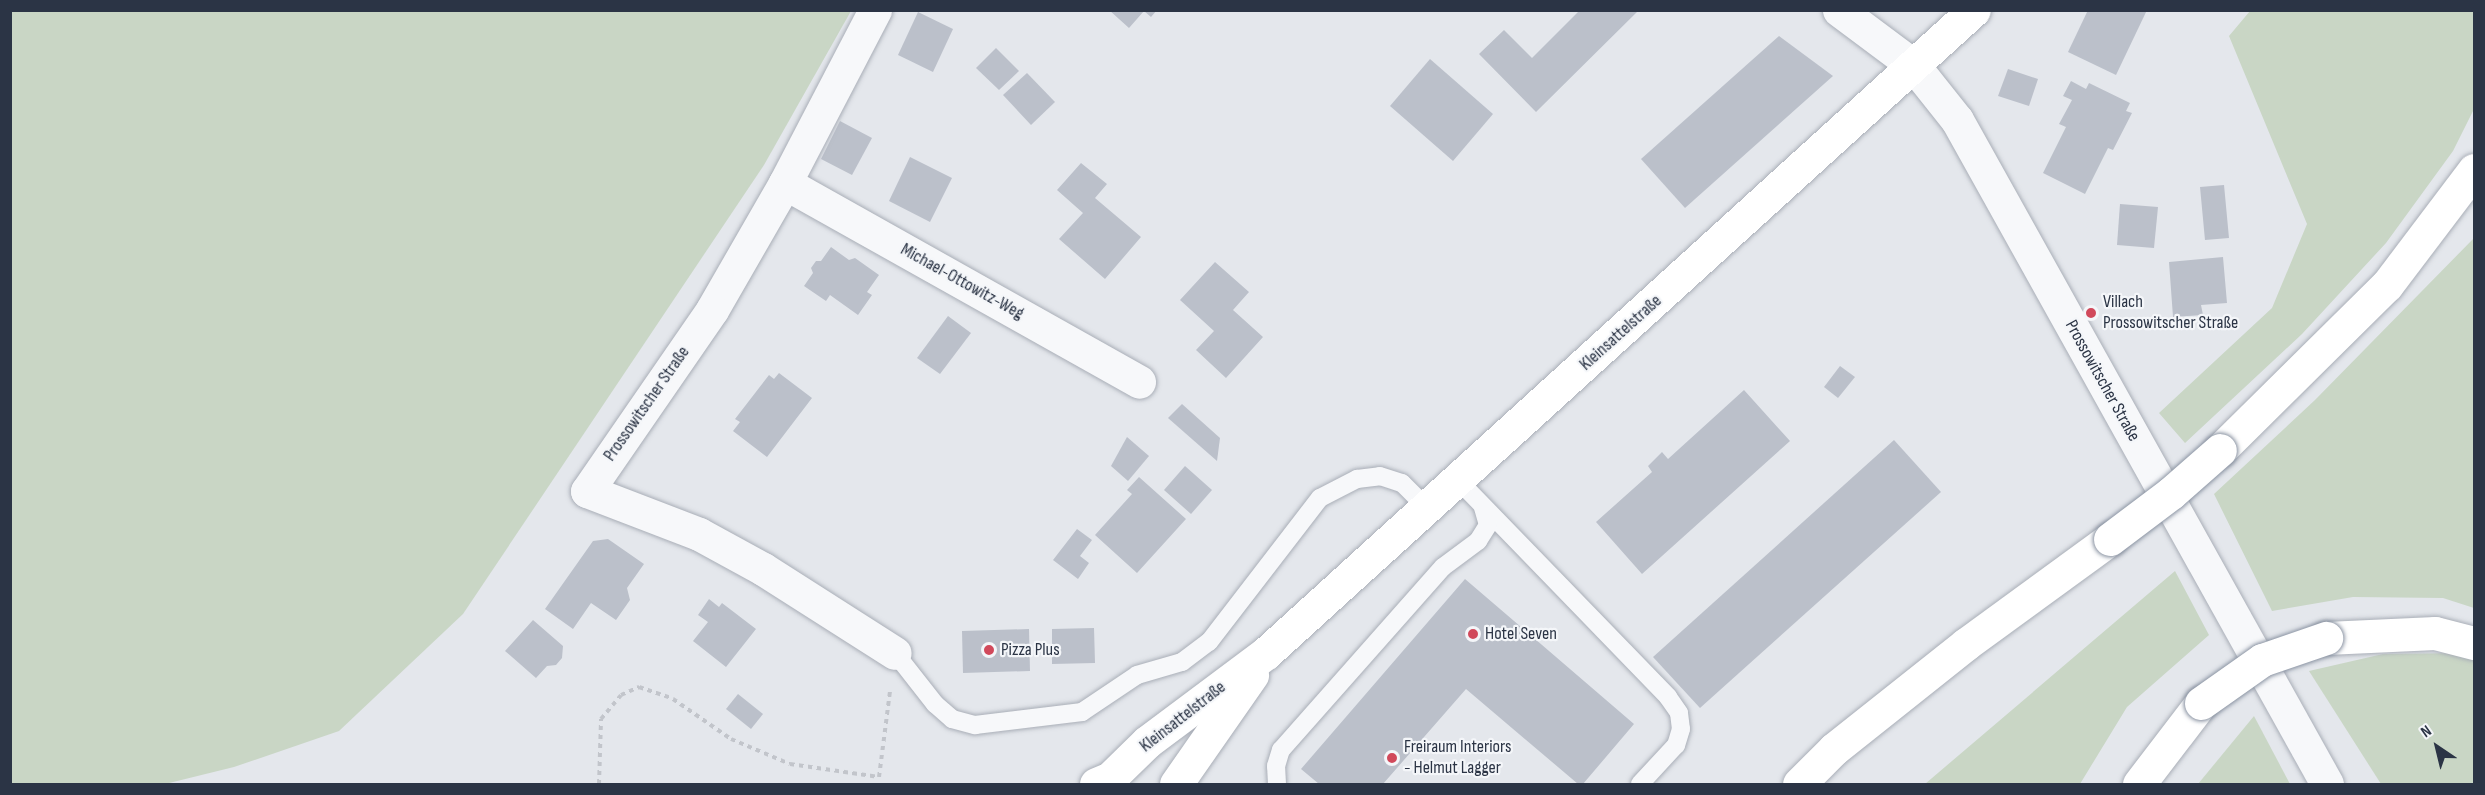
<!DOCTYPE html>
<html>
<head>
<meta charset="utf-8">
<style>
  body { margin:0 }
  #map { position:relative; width:2485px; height:795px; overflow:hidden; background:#e4e7ec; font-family:"Sofia Sans Condensed",sans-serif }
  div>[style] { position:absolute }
  .green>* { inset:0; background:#c9d6c5 }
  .building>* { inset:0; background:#bbc0ca }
  .path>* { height:4px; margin-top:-2px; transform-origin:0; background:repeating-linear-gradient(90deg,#c2c5cb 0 4.5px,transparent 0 9px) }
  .roads { filter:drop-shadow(0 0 2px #a9aeb7) drop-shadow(0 0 2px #a9aeb7) }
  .service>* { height:18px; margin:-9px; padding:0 9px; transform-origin:9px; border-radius:9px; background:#f7f8fa }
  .minor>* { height:33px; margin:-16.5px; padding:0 16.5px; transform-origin:16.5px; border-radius:16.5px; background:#f7f8fa }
  .secondary>* { height:33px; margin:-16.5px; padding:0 16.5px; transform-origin:16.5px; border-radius:16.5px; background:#fff }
  .primary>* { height:33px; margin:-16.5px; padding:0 16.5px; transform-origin:16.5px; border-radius:16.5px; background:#fff }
  .motorway>* { height:33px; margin:-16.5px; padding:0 16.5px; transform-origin:16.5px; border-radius:16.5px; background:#fff }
  .bridges { filter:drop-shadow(0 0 2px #8b94a3) drop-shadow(0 0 2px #8b94a3) }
  .motorway-bridge>* { height:33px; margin:-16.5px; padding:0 16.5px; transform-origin:16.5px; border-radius:16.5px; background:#fff }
  .dots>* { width:16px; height:16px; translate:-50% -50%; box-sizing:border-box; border:3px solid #f4f6f9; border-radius:50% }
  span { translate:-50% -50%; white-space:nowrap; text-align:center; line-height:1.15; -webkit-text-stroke:4.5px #f4f6f9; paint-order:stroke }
  .street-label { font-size:18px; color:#2b3445 }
  .poi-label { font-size:18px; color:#2b3445 }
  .left { translate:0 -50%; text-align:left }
  .frame { position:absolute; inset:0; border:12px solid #2b3445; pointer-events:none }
  .north { position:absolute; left:2407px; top:717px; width:60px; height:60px; -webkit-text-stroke:4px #f4f6f9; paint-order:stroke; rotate:325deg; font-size:16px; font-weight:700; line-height:24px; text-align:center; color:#2b3445 }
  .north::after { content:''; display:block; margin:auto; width:21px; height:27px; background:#2b3445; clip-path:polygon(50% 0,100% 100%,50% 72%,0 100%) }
</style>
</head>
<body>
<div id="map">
  <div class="green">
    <div style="clip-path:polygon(10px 11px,11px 10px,851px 11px,764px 165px,463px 614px,339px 731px,234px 767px,165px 784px,11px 784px)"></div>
    <div style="clip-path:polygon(2250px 11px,2474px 11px,2474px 109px,2453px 151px,2386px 243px,2302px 334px,2185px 443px,2159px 413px,2272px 308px,2307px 224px,2229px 36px)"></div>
    <div style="clip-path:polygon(2474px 238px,2474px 608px,2443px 598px,2353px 597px,2272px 611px,2214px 494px,2315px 400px)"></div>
    <div style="clip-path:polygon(2175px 571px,2209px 635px,2127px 707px,2080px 784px,1925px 784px)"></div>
    <div style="clip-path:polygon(2465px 653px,2474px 657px,2474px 784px,2381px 784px,2309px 671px,2383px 654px)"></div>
    <div style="clip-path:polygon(2254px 716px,2290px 784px,2198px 784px)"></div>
  </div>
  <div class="building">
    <div style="clip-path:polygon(1109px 10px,1157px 10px,1151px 17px,1144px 11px,1129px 28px)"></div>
    <div style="clip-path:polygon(1580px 10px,1639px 10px,1536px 112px,1479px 54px,1504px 30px,1532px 58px)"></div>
    <div style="clip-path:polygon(2088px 10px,2147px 10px,2116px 75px,2068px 52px)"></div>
    <div style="clip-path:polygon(918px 12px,953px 29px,933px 72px,898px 55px)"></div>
    <div style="clip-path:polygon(1779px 36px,1833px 76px,1685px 208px,1641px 159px)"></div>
    <div style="clip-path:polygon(996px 48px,1019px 71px,999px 90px,976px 68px)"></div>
    <div style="clip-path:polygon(1430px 59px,1493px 114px,1453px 161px,1390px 106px)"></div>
    <div style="clip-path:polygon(2008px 69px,2038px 79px,2029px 106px,1998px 96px)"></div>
    <div style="clip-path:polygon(1027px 73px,1055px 102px,1031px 125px,1003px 95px)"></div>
    <div style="clip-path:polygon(2071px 81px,2086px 89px,2089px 83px,2130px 103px,2126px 111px,2132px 113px,2113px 150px,2108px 148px,2085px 194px,2043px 173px,2066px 127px,2059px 124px,2072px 100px,2063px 96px)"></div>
    <div style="clip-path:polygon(840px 121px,872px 138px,852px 175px,821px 159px)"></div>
    <div style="clip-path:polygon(910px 157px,952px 178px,930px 222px,889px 201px)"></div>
    <div style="clip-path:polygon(1081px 163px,1107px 184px,1095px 198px,1141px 237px,1105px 279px,1059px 239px,1083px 213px,1057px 190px)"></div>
    <div style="clip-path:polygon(2224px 185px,2229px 238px,2205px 240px,2200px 187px)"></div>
    <div style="clip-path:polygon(2120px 204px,2158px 207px,2154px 248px,2117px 245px)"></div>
    <div style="clip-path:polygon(831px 247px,849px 260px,855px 258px,879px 275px,867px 292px,872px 295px,858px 315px,830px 295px,826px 301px,804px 286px,813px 273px,811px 268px,816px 261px,821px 261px)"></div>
    <div style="clip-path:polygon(2223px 257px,2227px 303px,2201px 305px,2203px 315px,2173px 317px,2169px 262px)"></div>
    <div style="clip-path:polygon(1215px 262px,1249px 292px,1233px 310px,1263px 337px,1226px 378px,1196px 350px,1214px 331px,1180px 300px)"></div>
    <div style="clip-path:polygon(948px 316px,971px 333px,940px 374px,917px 358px)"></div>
    <div style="clip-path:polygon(1840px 366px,1855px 377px,1838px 398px,1824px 387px)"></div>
    <div style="clip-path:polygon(779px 373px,812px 398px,767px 457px,733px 431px,740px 422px,735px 419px,769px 375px,774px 379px)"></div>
    <div style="clip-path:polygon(1744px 390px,1790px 441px,1642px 574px,1596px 522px,1652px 472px,1648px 466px,1662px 452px,1668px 459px)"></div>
    <div style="clip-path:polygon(1182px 404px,1220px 438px,1217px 461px,1168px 418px)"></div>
    <div style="clip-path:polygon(1127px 437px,1149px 456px,1128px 481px,1111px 466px)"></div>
    <div style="clip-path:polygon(1894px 440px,1941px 492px,1700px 708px,1653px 657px)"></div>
    <div style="clip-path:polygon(1185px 466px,1212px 490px,1191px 514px,1164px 490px)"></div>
    <div style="clip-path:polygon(1139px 477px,1186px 519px,1137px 573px,1095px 535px,1132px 494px,1127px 490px)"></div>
    <div style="clip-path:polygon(1077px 529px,1092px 540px,1080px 556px,1089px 563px,1078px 579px,1053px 560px)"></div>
    <div style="clip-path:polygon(608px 539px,644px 564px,627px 588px,630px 600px,616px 620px,591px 603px,573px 629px,545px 609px,593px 541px)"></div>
    <div style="clip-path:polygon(1465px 579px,1634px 724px,1583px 784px,1578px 784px,1466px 689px,1383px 784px,1319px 784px,1301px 769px)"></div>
    <div style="clip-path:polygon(709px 599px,719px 607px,722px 603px,756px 629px,726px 667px,693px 641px,708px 622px,698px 615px)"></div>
    <div style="clip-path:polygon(533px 620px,563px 646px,562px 658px,556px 665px,547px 666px,536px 678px,505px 651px)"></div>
    <div style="clip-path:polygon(1094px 628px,1095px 663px,1052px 664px,1052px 629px)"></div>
    <div style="clip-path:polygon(1029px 629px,1030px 671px,963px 673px,962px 631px)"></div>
    <div style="clip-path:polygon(738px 694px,763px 714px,751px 729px,726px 709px)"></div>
  </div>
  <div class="path">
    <div style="left:599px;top:784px;width:65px;rotate:-88.2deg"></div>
    <div style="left:601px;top:719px;width:31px;rotate:-50deg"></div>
    <div style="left:621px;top:695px;width:20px;rotate:-24deg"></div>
    <div style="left:639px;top:687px;width:36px;rotate:19deg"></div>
    <div style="left:673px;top:699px;width:70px;rotate:34.6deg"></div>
    <div style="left:731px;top:739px;width:64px;rotate:23deg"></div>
    <div style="left:790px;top:764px;width:90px;rotate:8.3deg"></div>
    <div style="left:879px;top:777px;width:87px;rotate:-82.7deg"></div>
  </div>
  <div class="roads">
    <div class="service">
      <div style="left:1458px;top:480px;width:302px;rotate:45.9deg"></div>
      <div style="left:1668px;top:697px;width:19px;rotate:55deg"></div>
      <div style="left:1679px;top:713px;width:16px;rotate:83deg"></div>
      <div style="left:1681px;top:729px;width:17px;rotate:107deg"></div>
      <div style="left:1676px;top:745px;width:53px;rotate:132.7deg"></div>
      <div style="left:895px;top:653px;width:65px;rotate:51.9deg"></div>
      <div style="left:935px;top:704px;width:23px;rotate:41deg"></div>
      <div style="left:952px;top:719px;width:24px;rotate:15deg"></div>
      <div style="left:975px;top:725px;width:108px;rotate:-6.9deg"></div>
      <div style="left:1082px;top:712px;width:66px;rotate:-33.9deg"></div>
      <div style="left:1137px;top:675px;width:47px;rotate:-16.1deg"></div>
      <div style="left:1182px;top:662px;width:34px;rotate:-37deg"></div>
      <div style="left:1209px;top:642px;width:182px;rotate:-52.4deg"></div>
      <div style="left:1320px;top:498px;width:42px;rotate:-27.2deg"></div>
      <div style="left:1357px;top:479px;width:23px;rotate:-7deg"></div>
      <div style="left:1380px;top:476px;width:23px;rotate:18deg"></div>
      <div style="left:1402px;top:483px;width:35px;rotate:45deg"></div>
      <div style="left:1277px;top:784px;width:18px;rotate:-93deg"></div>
      <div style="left:1276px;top:766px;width:17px;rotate:-73deg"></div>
      <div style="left:1281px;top:750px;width:244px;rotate:-48.5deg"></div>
      <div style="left:1443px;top:567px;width:44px;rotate:-36.6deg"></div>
      <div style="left:1478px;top:541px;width:19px;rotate:-58deg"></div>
      <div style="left:1488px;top:525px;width:18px;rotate:-106deg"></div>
    </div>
    <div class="minor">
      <div style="left:875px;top:10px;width:195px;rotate:117.5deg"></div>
      <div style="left:785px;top:183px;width:146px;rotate:119.9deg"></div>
      <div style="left:712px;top:310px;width:220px;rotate:124.6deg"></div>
      <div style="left:587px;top:491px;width:120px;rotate:21deg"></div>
      <div style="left:699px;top:534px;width:73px;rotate:28.7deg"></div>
      <div style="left:763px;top:569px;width:156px;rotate:32.5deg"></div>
      <div style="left:1839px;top:10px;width:94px;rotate:36.7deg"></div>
      <div style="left:1914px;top:66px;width:69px;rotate:51.5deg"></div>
      <div style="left:1957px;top:120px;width:760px;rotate:60.87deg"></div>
      <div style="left:785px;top:183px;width:406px;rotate:29.3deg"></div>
    </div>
    <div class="secondary">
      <div style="left:1104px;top:784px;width:60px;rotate:-44.3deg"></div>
      <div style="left:1147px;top:742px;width:149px;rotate:-36.8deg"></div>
      <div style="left:1266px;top:653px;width:956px;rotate:-42.25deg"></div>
      <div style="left:1176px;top:784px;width:133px;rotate:-55.1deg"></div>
    </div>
    <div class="primary">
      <div style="left:1096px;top:784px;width:11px;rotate:-22deg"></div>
    </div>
    <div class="motorway">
      <div style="left:2220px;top:450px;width:235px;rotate:-44.7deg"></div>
      <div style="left:2387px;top:285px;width:144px;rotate:-52.9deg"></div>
      <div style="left:2326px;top:638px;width:109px;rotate:-2.6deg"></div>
      <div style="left:2435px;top:633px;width:40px;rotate:14.4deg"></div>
      <div style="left:1799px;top:784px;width:49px;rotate:-45deg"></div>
      <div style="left:1834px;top:749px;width:169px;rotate:-38.5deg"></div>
      <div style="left:1966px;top:644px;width:178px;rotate:-36.1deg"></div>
      <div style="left:2139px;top:784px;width:102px;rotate:-52.6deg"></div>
    </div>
  </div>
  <div class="bridges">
    <div class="motorway-bridge">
      <div style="left:2110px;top:539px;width:76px;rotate:-37deg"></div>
      <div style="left:2171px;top:493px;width:65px;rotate:-41.3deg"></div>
      <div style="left:2201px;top:703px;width:75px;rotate:-35.2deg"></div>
      <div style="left:2262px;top:660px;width:68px;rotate:-19deg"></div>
    </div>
  </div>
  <div class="dots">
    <div style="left:2091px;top:313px;background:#d1495b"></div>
    <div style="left:1473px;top:634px;background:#d1495b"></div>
    <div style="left:989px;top:650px;background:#d1495b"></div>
    <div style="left:1392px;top:758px;background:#d1495b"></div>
  </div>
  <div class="street-label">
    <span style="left:962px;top:282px;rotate:29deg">Michael-Ottowitz-Weg</span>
    <span style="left:1621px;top:333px;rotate:-42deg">Kleinsattelstraße</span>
    <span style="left:2102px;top:381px;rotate:61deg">Prossowitscher Straße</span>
    <span style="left:647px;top:404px;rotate:-55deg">Prossowitscher Straße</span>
    <span style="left:1183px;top:717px;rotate:-38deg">Kleinsattelstraße</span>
  </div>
  <div class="poi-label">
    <span class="left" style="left:2103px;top:313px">Villach<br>Prossowitscher Straße</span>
    <span class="left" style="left:1485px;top:634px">Hotel Seven</span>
    <span class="left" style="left:1001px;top:650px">Pizza Plus</span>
    <span class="left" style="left:1404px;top:758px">Freiraum Interiors<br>- Helmut Lagger</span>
  </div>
  <div class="frame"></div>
  <div class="north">N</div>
</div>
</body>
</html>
